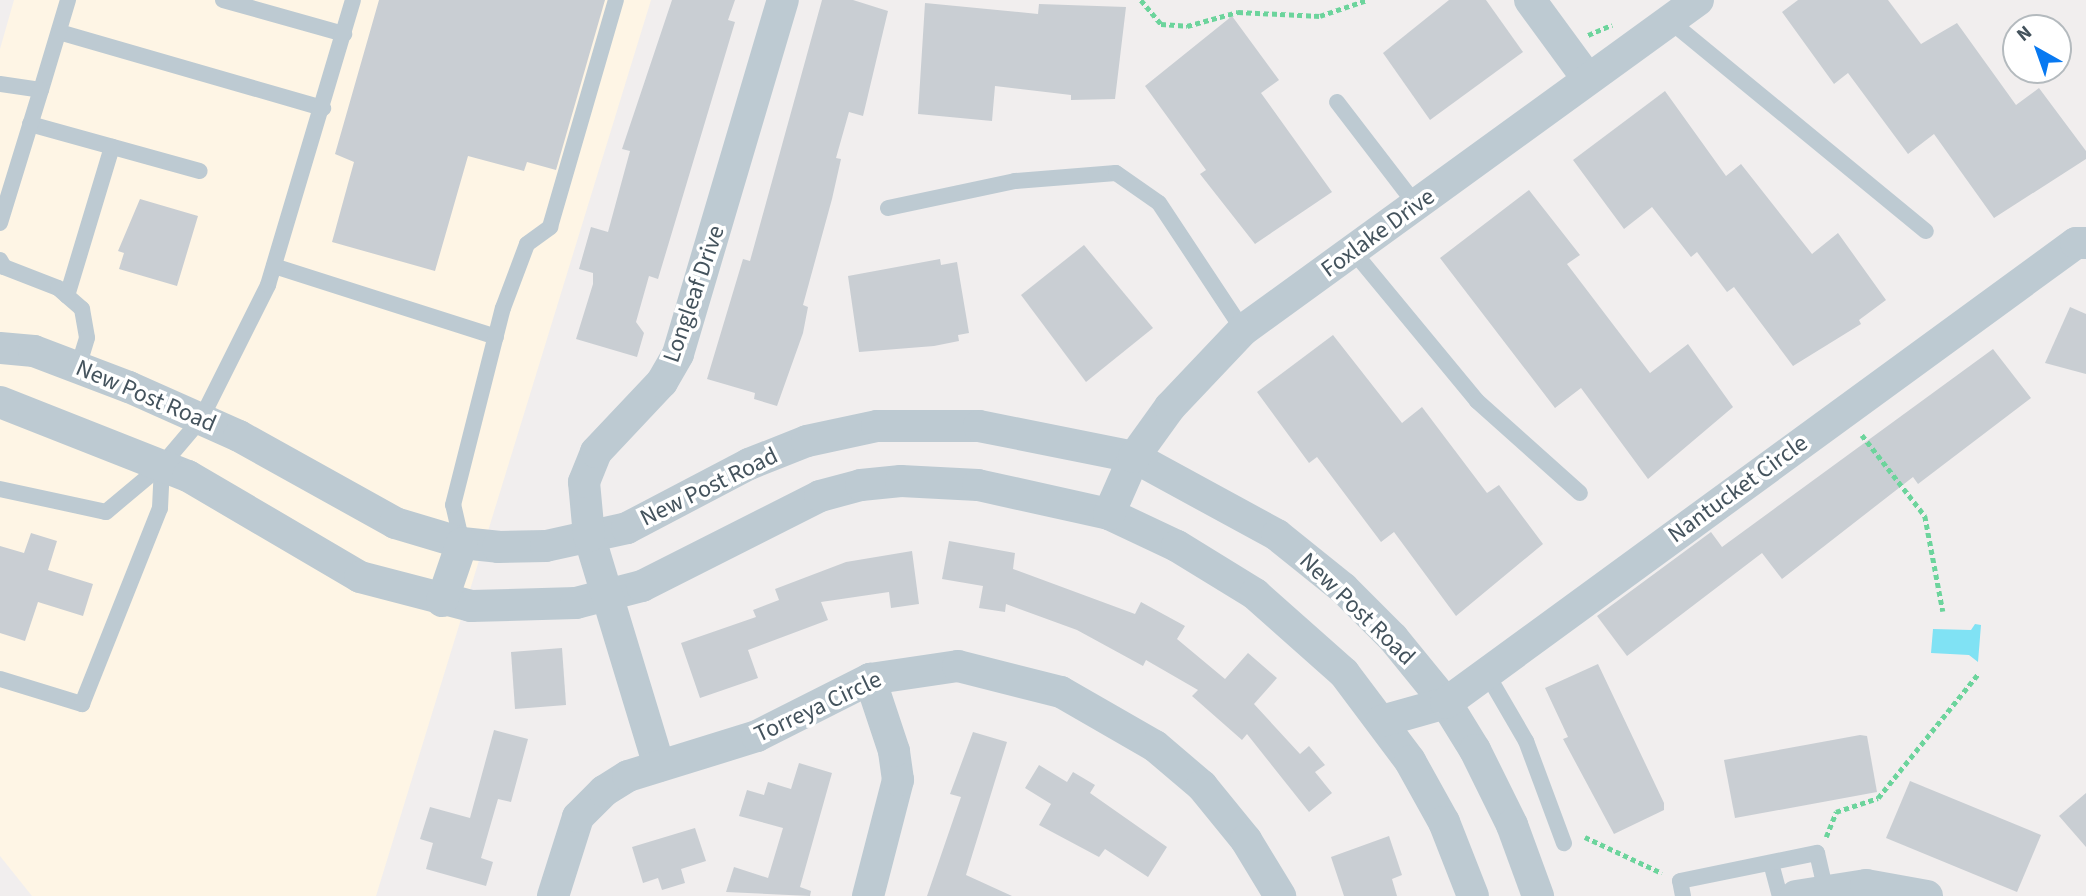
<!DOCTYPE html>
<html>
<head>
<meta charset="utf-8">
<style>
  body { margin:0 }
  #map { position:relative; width:2086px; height:896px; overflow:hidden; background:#f1eeee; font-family:"Source Sans 3",sans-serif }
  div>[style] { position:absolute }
  .commercial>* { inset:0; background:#fef5e5 }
  .water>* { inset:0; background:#80e2f4 }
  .building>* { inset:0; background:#c9ced3 }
  .path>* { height:4.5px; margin-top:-2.25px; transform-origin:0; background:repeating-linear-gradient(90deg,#6cd49c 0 5px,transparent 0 8.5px) }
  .lane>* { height:16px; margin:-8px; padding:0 8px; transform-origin:8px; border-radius:8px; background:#bdcad2 }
  .street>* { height:32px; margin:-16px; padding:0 16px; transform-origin:16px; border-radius:16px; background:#bdcad2 }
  span { translate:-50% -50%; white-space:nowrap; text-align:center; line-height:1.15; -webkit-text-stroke:7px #fff; paint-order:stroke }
  .street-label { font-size:24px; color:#44535d }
  .north { position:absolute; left:2002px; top:14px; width:70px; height:70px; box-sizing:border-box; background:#fff; border:2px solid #b4babe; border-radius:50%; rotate:320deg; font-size:19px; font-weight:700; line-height:28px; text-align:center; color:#44535d }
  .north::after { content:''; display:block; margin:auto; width:24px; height:32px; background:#0879f1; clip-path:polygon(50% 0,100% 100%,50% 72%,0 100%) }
</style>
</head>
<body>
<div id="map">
  <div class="commercial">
    <div style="clip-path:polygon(14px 0,651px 0,376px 896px,32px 896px,0 856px,0 49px)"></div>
  </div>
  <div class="water">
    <div style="clip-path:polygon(1975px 624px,1981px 625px,1978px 662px,1969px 655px,1931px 653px,1933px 629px,1971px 630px)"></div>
  </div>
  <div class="building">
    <div style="clip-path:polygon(379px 0,605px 0,556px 170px,527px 162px,524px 171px,468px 156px,435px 271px,332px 242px,354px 162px,335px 154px)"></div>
    <div style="clip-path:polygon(672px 0,735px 0,728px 20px,735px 22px,658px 279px,649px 276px,636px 322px,644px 333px,637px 357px,576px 339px,593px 284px,593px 273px,579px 269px,591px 227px,608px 232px,630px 151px,622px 149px)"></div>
    <div style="clip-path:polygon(822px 0,853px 0,888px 11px,863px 116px,849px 112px,836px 158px,841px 159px,832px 199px,803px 305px,808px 307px,803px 333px,777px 406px,754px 399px,755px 393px,707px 379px,743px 259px,750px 261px)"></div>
    <div style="clip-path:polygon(1449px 0,1486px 0,1523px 52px,1430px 120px,1383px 53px)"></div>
    <div style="clip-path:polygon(1798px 0,1888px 0,1921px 44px,1957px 23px,2016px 105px,2039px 88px,2086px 151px,2086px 159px,1994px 218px,1934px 134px,1908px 154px,1848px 73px,1834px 84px,1782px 12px)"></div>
    <div style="clip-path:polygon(925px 3px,1038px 14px,1039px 4px,1126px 7px,1115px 99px,1071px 100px,1071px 95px,995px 86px,992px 121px,918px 114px)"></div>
    <div style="clip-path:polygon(1232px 16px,1279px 80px,1261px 93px,1332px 192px,1255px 244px,1200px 174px,1206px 170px,1145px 86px)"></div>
    <div style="clip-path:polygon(1665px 91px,1726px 176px,1741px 164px,1812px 254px,1838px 233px,1886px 300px,1859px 320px,1861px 324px,1793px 366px,1734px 287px,1727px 292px,1697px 252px,1691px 257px,1652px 207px,1624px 229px,1573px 160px)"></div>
    <div style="clip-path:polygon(1529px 190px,1580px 255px,1567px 264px,1650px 373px,1688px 344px,1733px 407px,1648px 479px,1581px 388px,1555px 408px,1440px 258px)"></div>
    <div style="clip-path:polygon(140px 199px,198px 216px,177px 286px,119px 269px,124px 253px,118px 251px)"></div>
    <div style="clip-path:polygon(1084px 245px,1153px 328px,1086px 382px,1021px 295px)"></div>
    <div style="clip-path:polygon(940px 259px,941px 265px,957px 262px,969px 333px,958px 335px,959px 341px,934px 346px,859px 352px,848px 276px)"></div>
    <div style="clip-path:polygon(2070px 307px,2086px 314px,2086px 374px,2045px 363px)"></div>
    <div style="clip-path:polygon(1333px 335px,1402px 423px,1422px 407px,1487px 493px,1499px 485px,1543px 544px,1456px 616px,1394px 532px,1381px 542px,1317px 457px,1309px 463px,1257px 392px)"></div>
    <div style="clip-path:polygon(1993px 349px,2031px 398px,1918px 484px,1913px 477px,1782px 579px,1762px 553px,1627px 656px,1597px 616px,1711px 532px,1722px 547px)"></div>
    <div style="clip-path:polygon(31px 533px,57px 541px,48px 570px,93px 584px,83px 616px,38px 602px,25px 641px,0 633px,0 546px,24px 553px)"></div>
    <div style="clip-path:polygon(949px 541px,1015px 553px,1013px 569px,1135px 614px,1141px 602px,1185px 626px,1177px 639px,1225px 679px,1248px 653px,1277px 678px,1254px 704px,1300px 754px,1309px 746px,1325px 765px,1315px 772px,1332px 793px,1309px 812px,1247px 734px,1242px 740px,1192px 696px,1198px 690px,1146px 660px,1143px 666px,1077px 630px,1006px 604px,1005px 612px,979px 608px,983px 586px,942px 579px)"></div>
    <div style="clip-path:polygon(912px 551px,919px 604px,891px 608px,889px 592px,821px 602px,828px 620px,748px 650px,758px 678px,700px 698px,681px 643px,756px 617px,753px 610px,779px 600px,775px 589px,846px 562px)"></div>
    <div style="clip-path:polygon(562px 648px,566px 705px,515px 709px,511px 652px)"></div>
    <div style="clip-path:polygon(1598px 664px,1664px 803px,1664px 810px,1614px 834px,1563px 739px,1568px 737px,1545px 688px)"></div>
    <div style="clip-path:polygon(494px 730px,528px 739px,511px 802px,498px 799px,481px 858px,493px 862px,486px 886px,426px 869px,433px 843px,420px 839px,430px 807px,470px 818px)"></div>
    <div style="clip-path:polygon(973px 732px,1007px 742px,966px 875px,1012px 896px,927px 896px,961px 797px,950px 794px)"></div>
    <div style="clip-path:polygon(1860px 735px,1867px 736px,1877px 792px,1735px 818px,1724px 760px)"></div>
    <div style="clip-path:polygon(799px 763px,832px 773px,800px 887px,811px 891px,810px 896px,726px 892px,734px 867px,768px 878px,783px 828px,739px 816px,747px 790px,764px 795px,768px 782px,791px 789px)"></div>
    <div style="clip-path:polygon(1039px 765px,1067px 782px,1073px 772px,1095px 785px,1090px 793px,1167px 847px,1148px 877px,1105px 849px,1099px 857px,1039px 825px,1051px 804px,1025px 788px)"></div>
    <div style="clip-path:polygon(1910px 781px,2041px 835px,2017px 892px,1886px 838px)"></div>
    <div style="clip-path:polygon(2086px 793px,2086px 847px,2059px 816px)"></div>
    <div style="clip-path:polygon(695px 828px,706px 861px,681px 869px,685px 883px,662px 890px,658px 878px,643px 883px,632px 847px)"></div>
    <div style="clip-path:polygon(1389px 836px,1402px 875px,1392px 879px,1397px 896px,1344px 896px,1331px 857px)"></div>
  </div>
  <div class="path">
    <div style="left:1141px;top:0;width:31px;rotate:50deg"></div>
    <div style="left:1161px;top:24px;width:26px;rotate:4deg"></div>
    <div style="left:1187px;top:26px;width:53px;rotate:-15.4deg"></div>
    <div style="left:1238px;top:12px;width:82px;rotate:2.8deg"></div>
    <div style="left:1320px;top:16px;width:50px;rotate:-18.8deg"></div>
    <div style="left:1588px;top:35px;width:26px;rotate:-23deg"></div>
    <div style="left:1862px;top:435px;width:103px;rotate:52.1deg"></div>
    <div style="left:1925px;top:516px;width:97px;rotate:79.3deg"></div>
    <div style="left:1585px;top:837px;width:85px;rotate:25.1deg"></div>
    <div style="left:1826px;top:837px;width:27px;rotate:-68deg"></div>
    <div style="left:1836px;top:812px;width:44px;rotate:-18.4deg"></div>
    <div style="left:1878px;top:798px;width:159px;rotate:-51.1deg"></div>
  </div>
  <div class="lane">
    <div style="left:223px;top:0;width:126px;rotate:15.7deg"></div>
    <div style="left:1670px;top:21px;width:331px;rotate:39.4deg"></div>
    <div style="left:59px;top:32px;width:275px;rotate:16.1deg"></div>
    <div style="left:0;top:84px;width:41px;rotate:8.3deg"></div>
    <div style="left:41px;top:90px;width:94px;rotate:-73.3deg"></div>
    <div style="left:1337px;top:102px;width:130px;rotate:52.5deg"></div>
    <div style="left:30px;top:124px;width:176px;rotate:15.5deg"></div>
    <div style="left:888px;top:208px;width:130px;rotate:-12deg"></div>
    <div style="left:1015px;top:181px;width:101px;rotate:-4.5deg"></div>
    <div style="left:1116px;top:173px;width:52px;rotate:34.9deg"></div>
    <div style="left:1159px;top:203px;width:152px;rotate:56.5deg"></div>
    <div style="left:0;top:223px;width:139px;rotate:-72.9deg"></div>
    <div style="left:1353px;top:251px;width:195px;rotate:50.4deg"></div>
    <div style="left:1477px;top:401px;width:138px;rotate:41.8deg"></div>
    <div style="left:0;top:260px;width:8px;rotate:60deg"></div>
    <div style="left:4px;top:267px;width:58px;rotate:21.3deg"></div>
    <div style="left:58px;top:288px;width:32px;rotate:41deg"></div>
    <div style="left:82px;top:309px;width:29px;rotate:80deg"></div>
    <div style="left:87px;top:338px;width:30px;rotate:107deg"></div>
    <div style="left:274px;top:266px;width:233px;rotate:17.7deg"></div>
    <div style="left:67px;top:296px;width:156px;rotate:-73.2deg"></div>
    <div style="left:0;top:489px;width:108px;rotate:12.2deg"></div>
    <div style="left:106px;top:512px;width:73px;rotate:-40deg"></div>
    <div style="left:162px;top:465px;width:60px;rotate:-49.7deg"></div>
    <div style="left:201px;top:419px;width:150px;rotate:-63.4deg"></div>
    <div style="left:268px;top:285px;width:297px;rotate:-73.4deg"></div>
    <div style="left:462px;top:543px;width:39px;rotate:-103deg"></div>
    <div style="left:453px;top:505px;width:203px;rotate:-75.8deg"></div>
    <div style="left:503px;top:308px;width:68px;rotate:-69.4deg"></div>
    <div style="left:527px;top:244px;width:29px;rotate:-36deg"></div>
    <div style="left:550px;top:227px;width:236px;rotate:-73.8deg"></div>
    <div style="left:1487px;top:674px;width:78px;rotate:59.8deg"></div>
    <div style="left:1526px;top:741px;width:109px;rotate:69.6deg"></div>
    <div style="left:0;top:679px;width:86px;rotate:17deg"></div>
    <div style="left:82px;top:704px;width:211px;rotate:-68.3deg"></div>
    <div style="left:160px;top:508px;width:43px;rotate:-87.3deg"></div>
    <div style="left:1771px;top:863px;width:34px;rotate:75deg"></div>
    <div style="left:1683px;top:896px;width:15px;rotate:-101deg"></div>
    <div style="left:1680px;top:881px;width:140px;rotate:-11.6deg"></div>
    <div style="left:1817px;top:853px;width:39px;rotate:77deg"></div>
  </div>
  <div class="street">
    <div style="left:1530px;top:0;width:97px;rotate:53.8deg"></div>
    <div style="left:0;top:348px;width:34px;rotate:5deg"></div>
    <div style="left:34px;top:351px;width:102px;rotate:20.8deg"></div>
    <div style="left:129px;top:387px;width:120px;rotate:24deg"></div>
    <div style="left:239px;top:436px;width:179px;rotate:29.1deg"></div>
    <div style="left:395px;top:523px;width:70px;rotate:16.6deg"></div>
    <div style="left:462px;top:543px;width:36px;rotate:6deg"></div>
    <div style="left:498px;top:547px;width:48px;rotate:-1.2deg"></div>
    <div style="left:546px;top:546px;width:83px;rotate:-12.5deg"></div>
    <div style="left:627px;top:528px;width:138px;rotate:-27.7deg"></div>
    <div style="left:749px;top:464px;width:62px;rotate:-21.6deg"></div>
    <div style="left:807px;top:441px;width:72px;rotate:-12.1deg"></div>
    <div style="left:877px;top:426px;width:102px"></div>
    <div style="left:979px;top:426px;width:158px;rotate:11.3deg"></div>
    <div style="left:1134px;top:457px;width:163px;rotate:28.6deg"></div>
    <div style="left:1277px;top:535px;width:85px;rotate:38.8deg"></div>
    <div style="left:1343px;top:588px;width:71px;rotate:45deg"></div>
    <div style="left:1393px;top:638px;width:84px;rotate:50.8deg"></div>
    <div style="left:1446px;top:703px;width:55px;rotate:58.3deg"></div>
    <div style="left:1475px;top:750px;width:84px;rotate:63.7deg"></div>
    <div style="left:1512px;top:825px;width:76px;rotate:69.9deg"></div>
    <div style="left:0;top:402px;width:202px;rotate:21.5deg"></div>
    <div style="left:188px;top:476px;width:199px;rotate:30.4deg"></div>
    <div style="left:360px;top:577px;width:115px;rotate:14.6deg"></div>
    <div style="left:471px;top:606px;width:105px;rotate:-1.6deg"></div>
    <div style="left:576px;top:603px;width:68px;rotate:-14.4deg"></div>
    <div style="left:642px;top:586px;width:199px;rotate:-26.8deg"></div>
    <div style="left:820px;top:496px;width:42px;rotate:-15deg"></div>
    <div style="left:861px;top:485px;width:40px;rotate:-5.7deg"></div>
    <div style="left:901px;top:481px;width:77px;rotate:3deg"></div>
    <div style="left:978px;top:485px;width:134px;rotate:12.5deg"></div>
    <div style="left:1109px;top:514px;width:75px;rotate:25.2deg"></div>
    <div style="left:1177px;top:546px;width:92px;rotate:31.6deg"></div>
    <div style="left:1255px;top:594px;width:119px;rotate:41.6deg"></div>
    <div style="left:1344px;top:673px;width:110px;rotate:53.1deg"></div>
    <div style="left:1410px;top:761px;width:70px;rotate:60.9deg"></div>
    <div style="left:1444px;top:822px;width:79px;rotate:68.6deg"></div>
    <div style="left:1109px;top:514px;width:62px;rotate:-66.3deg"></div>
    <div style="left:1134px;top:457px;width:62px;rotate:-54.2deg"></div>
    <div style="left:1170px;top:407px;width:106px;rotate:-46.5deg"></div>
    <div style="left:1243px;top:330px;width:562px;rotate:-35.95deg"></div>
    <div style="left:442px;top:601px;width:61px;rotate:-71deg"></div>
    <div style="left:1382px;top:721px;width:66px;rotate:-15.7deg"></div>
    <div style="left:1446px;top:703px;width:780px;rotate:-36.14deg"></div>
    <div style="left:2076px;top:243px;width:10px"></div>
    <div style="left:659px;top:766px;width:240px;rotate:-106.9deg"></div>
    <div style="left:589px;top:536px;width:54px;rotate:-95.3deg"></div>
    <div style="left:584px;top:482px;width:32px;rotate:-68deg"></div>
    <div style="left:596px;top:452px;width:96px;rotate:-46.7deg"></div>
    <div style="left:662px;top:382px;width:32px;rotate:-60deg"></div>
    <div style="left:678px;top:354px;width:369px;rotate:-73.5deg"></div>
    <div style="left:553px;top:896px;width:83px;rotate:-72.4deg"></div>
    <div style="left:578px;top:817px;width:37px;rotate:-45deg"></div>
    <div style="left:604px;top:791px;width:28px;rotate:-32deg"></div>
    <div style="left:628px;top:776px;width:135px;rotate:-17.2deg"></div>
    <div style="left:757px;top:736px;width:127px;rotate:-26.8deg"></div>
    <div style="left:870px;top:679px;width:89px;rotate:-8.4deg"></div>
    <div style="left:958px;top:666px;width:106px;rotate:14.2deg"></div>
    <div style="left:1061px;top:692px;width:108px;rotate:29.9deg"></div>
    <div style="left:1155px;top:746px;width:62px;rotate:40.4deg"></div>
    <div style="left:1202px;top:786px;width:70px;rotate:50.8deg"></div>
    <div style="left:1246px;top:840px;width:66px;rotate:58.7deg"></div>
    <div style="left:868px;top:896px;width:120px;rotate:-75.5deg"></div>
    <div style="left:898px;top:780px;width:29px;rotate:-98deg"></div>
    <div style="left:894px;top:751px;width:76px;rotate:-108.4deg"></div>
    <div style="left:1796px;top:896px;width:71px;rotate:-8.9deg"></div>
    <div style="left:1866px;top:885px;width:62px;rotate:10.2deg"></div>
  </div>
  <div class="street-label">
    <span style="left:1378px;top:233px;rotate:-36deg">Foxlake Drive</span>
    <span style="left:694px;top:294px;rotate:-71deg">Longleaf Drive</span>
    <span style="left:146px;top:396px;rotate:23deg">New Post Road</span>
    <span style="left:709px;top:487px;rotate:-26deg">New Post Road</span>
    <span style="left:1738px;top:489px;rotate:-36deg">Nantucket Circle</span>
    <span style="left:1357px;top:609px;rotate:44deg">New Post Road</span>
    <span style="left:818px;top:707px;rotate:-25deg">Torreya Circle</span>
  </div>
  <div class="north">N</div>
</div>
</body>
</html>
